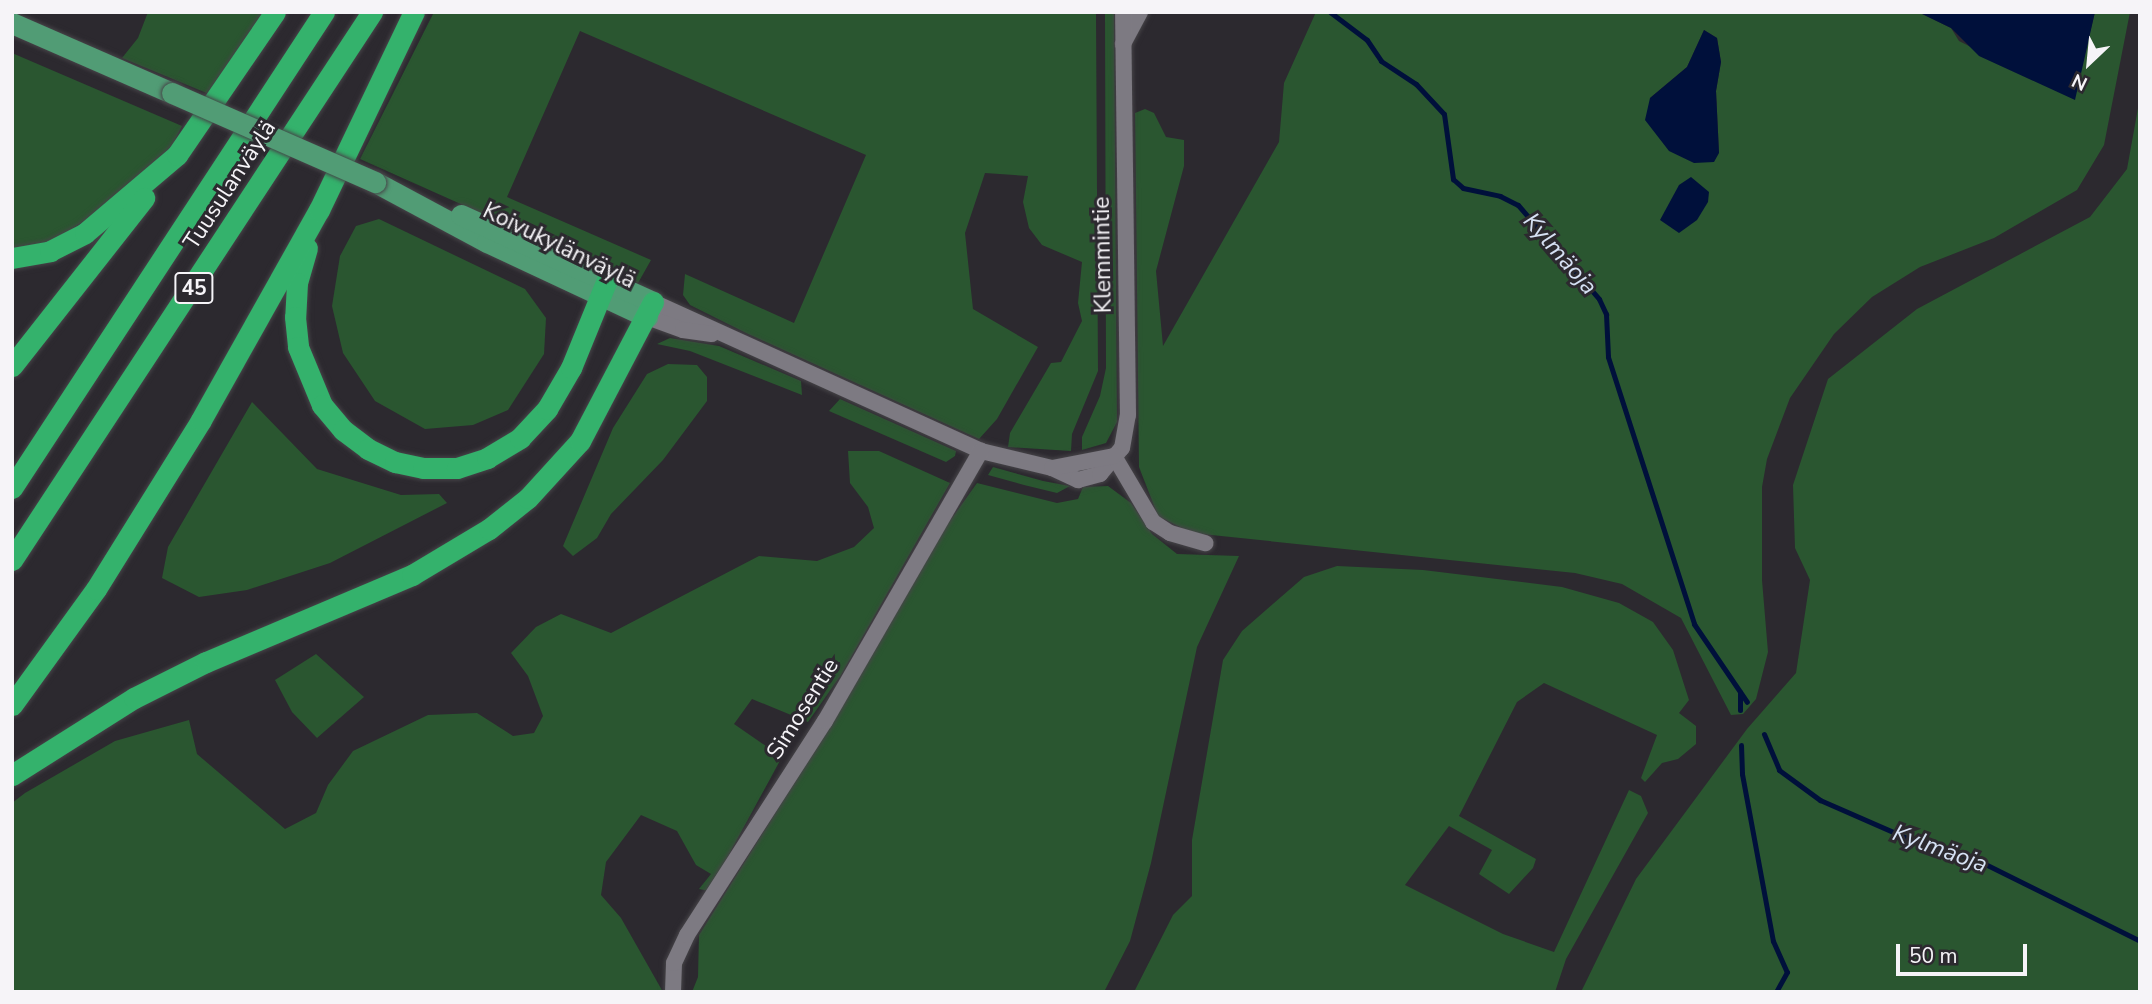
<!DOCTYPE html>
<html>
<head>
<meta charset="utf-8">
<style>
  body { margin:0 }
  #map { position:relative; width:2152px; height:1004px; overflow:hidden; background:#2c292f; font-family:"Nunito Sans",sans-serif }
  div>[style] { position:absolute }
  .green>* { inset:0; background:#2a5630 }
  .water>* { inset:0; background:#00103b }
  .stream>* { height:5px; margin:-2.5px; padding:0 2.5px; transform-origin:2.5px; border-radius:2.5px; background:#00103b }
  .roads { filter:drop-shadow(0 0 2px #464448) drop-shadow(0 0 2px #464448) }
  .minor>* { height:16px; margin:-8px; padding:0 8px; transform-origin:8px; border-radius:8px; background:#7d7a82 }
  .primary>* { height:21px; margin:-10.5px; padding:0 10.5px; transform-origin:10.5px; border-radius:10.5px; background:#519c75 }
  .motorway>* { height:21px; margin:-10.5px; padding:0 10.5px; transform-origin:10.5px; border-radius:10.5px; background:#34b26c }
  .bridges { filter:drop-shadow(0 0 2px #464448) drop-shadow(0 0 2px #464448) }
  .primary-bridge>* { height:21px; margin:-10.5px; padding:0 10.5px; transform-origin:10.5px; border-radius:10.5px; background:#519c75 }
  span { translate:-50% -50%; white-space:nowrap; text-align:center; line-height:1.15; -webkit-text-stroke:6px #2c292f; paint-order:stroke }
  .shield-label span { padding:2px 5px; background:#2c292f; border:2px solid; border-radius:5px; -webkit-text-stroke-width:0 }
  .shield-label { font-size:21px; color:#f6f4f8; font-weight:700 }
  .street-label { font-size:23px; color:#f6f4f8 }
  .water-label { font-size:24px; color:#d6e1f4; font-style:italic }
  .frame { position:absolute; inset:0; border:14px solid #f6f4f8; pointer-events:none }
  .north { position:absolute; left:2054px; top:28px; width:70px; height:70px; -webkit-text-stroke:5px #2c292f; paint-order:stroke; rotate:206deg; font-size:19px; font-weight:700; line-height:28px; text-align:center; color:#f6f4f8 }
  .north::after { content:''; display:block; margin:auto; width:24px; height:32px; background:#f6f4f8; clip-path:polygon(50% 0,100% 100%,50% 72%,0 100%) }
  .scale { position:absolute; left:1896px; top:944px; width:131px; height:32px; box-sizing:border-box; border:4px solid #f6f4f8; border-top:0; padding-left:9px; font-size:21px; line-height:24px; white-space:nowrap; color:#f6f4f8; -webkit-text-stroke:5px #2c292f; paint-order:stroke }
</style>
</head>
<body>
<div id="map">
  <div class="green">
    <div style="clip-path:polygon(148px 12px,263px 12px,209px 94px,122px 58px,138px 38px)"></div>
    <div style="clip-path:polygon(434px 12px,1096px 12px,1098px 371px,1072px 434px,1071px 451px,1008px 447px,1010px 433px,1051px 363px,1061px 362px,1082px 321px,1078px 303px,1082px 262px,1042px 245px,1029px 228px,1023px 202px,1028px 176px,985px 173px,965px 233px,973px 309px,1038px 347px,997px 419px,979px 439px,746px 333px,690px 305px,683px 295px,685px 274px,794px 323px,866px 155px,580px 31px,507px 197px,651px 260px,638px 283px,360px 159px)"></div>
    <div style="clip-path:polygon(1105px 12px,1114px 12px,1117px 422px,1106px 443px,1082px 450px,1082px 437px,1100px 396px,1106px 368px)"></div>
    <div style="clip-path:polygon(evenodd,1316px 12px,1918px 12px,1951px 28px,1959px 41px,2074px 99px,2095px 12px,2130px 12px,2104px 145px,2077px 190px,1994px 238px,1920px 267px,1872px 297px,1834px 334px,1790px 398px,1767px 459px,1762px 487px,1762px 580px,1768px 652px,1756px 699px,1743px 714px,1731px 715px,1681px 618px,1622px 584px,1575px 573px,1192px 533px,1158px 516px,1139px 467px,1135px 113px,1145px 109px,1154px 113px,1166px 137px,1184px 140px,1184px 166px,1156px 271px,1163px 346px,1279px 142px,1284px 83px,1316px 12px,1704px 30px,1717px 38px,1721px 62px,1716px 91px,1719px 153px,1650px 98px,1687px 67px,1704px 30px)"></div>
    <div style="clip-path:polygon(12px 53px,182px 126px,172px 146px,107px 207px,52px 241px,12px 249px)"></div>
    <div style="clip-path:polygon(2140px 97px,2140px 992px,1581px 992px,1636px 879px,1747px 729px,1796px 673px,1810px 580px,1795px 548px,1793px 485px,1828px 379px,1917px 309px,2090px 217px,2127px 169px)"></div>
    <div style="clip-path:polygon(379px 219px,525px 289px,546px 318px,544px 354px,508px 410px,473px 425px,425px 429px,375px 401px,343px 353px,332px 306px,340px 256px,356px 226px)"></div>
    <div style="clip-path:polygon(670px 338px,719px 346px,801px 381px,802px 395px,690px 351px,657px 344px)"></div>
    <div style="clip-path:polygon(668px 364px,697px 365px,707px 377px,707px 401px,663px 460px,611px 514px,597px 538px,573px 556px,563px 546px,613px 428px,647px 374px)"></div>
    <div style="clip-path:polygon(840px 399px,956px 451px,955px 456px,946px 462px,829px 411px)"></div>
    <div style="clip-path:polygon(252px 402px,317px 469px,401px 495px,439px 494px,447px 503px,330px 563px,247px 590px,199px 597px,162px 578px,168px 547px)"></div>
    <div style="clip-path:polygon(848px 451px,879px 451px,950px 483px,841px 675px,808px 722px,752px 699px,734px 724px,782px 757px,709px 891px,699px 889px,711px 874px,696px 865px,677px 831px,641px 815px,606px 862px,601px 895px,621px 918px,663px 992px,12px 992px,12px 803px,25px 793px,115px 741px,189px 720px,197px 754px,285px 829px,316px 813px,328px 785px,353px 751px,428px 715px,477px 713px,513px 736px,534px 733px,543px 716px,528px 676px,511px 653px,536px 627px,561px 614px,611px 633px,759px 556px,817px 561px,854px 547px,874px 528px,868px 507px,850px 483px)"></div>
    <div style="clip-path:polygon(993px 467px,1043px 481px,1070px 486px,1057px 493px,1024px 485px,988px 475px)"></div>
    <div style="clip-path:polygon(977px 483px,1057px 503px,1078px 499px,1083px 487px,1108px 486px,1131px 503px,1152px 534px,1177px 554px,1239px 556px,1197px 647px,1151px 863px,1130px 941px,1104px 992px,692px 992px,698px 977px,699px 935px,849px 695px,932px 546px)"></div>
    <div style="clip-path:polygon(1337px 566px,1423px 570px,1562px 587px,1619px 603px,1653px 622px,1673px 650px,1689px 700px,1679px 713px,1696px 726px,1696px 744px,1678px 759px,1662px 763px,1645px 782px,1641px 778px,1657px 735px,1544px 683px,1517px 702px,1459px 816px,1536px 859px,1533px 868px,1509px 894px,1479px 874px,1492px 850px,1449px 826px,1405px 885px,1503px 934px,1554px 952px,1629px 790px,1641px 796px,1648px 813px,1566px 959px,1555px 992px,1134px 992px,1173px 915px,1192px 896px,1192px 840px,1223px 660px,1242px 631px,1304px 577px)"></div>
    <div style="clip-path:polygon(316px 654px,364px 697px,317px 738px,292px 712px,275px 680px)"></div>
  </div>
  <div class="water">
    <div style="clip-path:polygon(1918px 12px,2095px 12px,2075px 100px,1979px 56px,1951px 28px)"></div>
    <div style="clip-path:polygon(1704px 30px,1717px 38px,1721px 62px,1716px 91px,1719px 153px,1714px 162px,1694px 163px,1669px 151px,1645px 120px,1650px 98px,1687px 67px)"></div>
    <div style="clip-path:polygon(1691px 177px,1709px 192px,1708px 202px,1697px 220px,1679px 233px,1660px 220px,1679px 185px)"></div>
  </div>
  <div class="stream">
    <div style="left:1330px;top:12px;width:46px;rotate:37.1deg"></div>
    <div style="left:1367px;top:40px;width:25px;rotate:56deg"></div>
    <div style="left:1381px;top:61px;width:42px;rotate:33.3deg"></div>
    <div style="left:1416px;top:84px;width:41px;rotate:47deg"></div>
    <div style="left:1444px;top:114px;width:66px;rotate:82.1deg"></div>
    <div style="left:1453px;top:179px;width:13px;rotate:42deg"></div>
    <div style="left:1463px;top:188px;width:38px;rotate:12deg"></div>
    <div style="left:1500px;top:196px;width:20px;rotate:27deg"></div>
    <div style="left:1518px;top:205px;width:124px;rotate:49.2deg"></div>
    <div style="left:1599px;top:299px;width:17px;rotate:65deg"></div>
    <div style="left:1606px;top:314px;width:43px;rotate:87.3deg"></div>
    <div style="left:1608px;top:357px;width:281px;rotate:72.1deg"></div>
    <div style="left:1694px;top:624px;width:94px;rotate:55.8deg"></div>
    <div style="left:1740px;top:692px;width:18px;rotate:90deg"></div>
    <div style="left:1764px;top:734px;width:39px;rotate:67deg"></div>
    <div style="left:1779px;top:770px;width:51px;rotate:36.2deg"></div>
    <div style="left:1820px;top:800px;width:122px;rotate:23.6deg"></div>
    <div style="left:1932px;top:849px;width:40px;rotate:12deg"></div>
    <div style="left:1971px;top:857px;width:189px;rotate:26.4deg"></div>
    <div style="left:1741px;top:745px;width:29px;rotate:88deg"></div>
    <div style="left:1742px;top:774px;width:170px;rotate:79.5deg"></div>
    <div style="left:1773px;top:941px;width:34px;rotate:66deg"></div>
    <div style="left:1787px;top:972px;width:23px;rotate:119deg"></div>
  </div>
  <div class="roads">
    <div class="minor">
      <div style="left:1123px;top:44px;width:36px;rotate:-62deg"></div>
      <div style="left:653px;top:302px;width:360px;rotate:24.4deg"></div>
      <div style="left:981px;top:451px;width:73px;rotate:13.5deg"></div>
      <div style="left:1052px;top:468px;width:29px;rotate:25deg"></div>
      <div style="left:1078px;top:480px;width:23px;rotate:-15deg"></div>
      <div style="left:1100px;top:474px;width:34px;rotate:-50deg"></div>
      <div style="left:1122px;top:448px;width:34px;rotate:-80deg"></div>
      <div style="left:1128px;top:415px;width:403px;rotate:-90.7deg"></div>
      <div style="left:647px;top:317px;width:38px;rotate:20deg"></div>
      <div style="left:683px;top:330px;width:29px;rotate:8deg"></div>
      <div style="left:1114px;top:456px;width:77px;rotate:59.4deg"></div>
      <div style="left:1153px;top:522px;width:20px;rotate:33deg"></div>
      <div style="left:1170px;top:533px;width:37px;rotate:16deg"></div>
      <div style="left:1052px;top:468px;width:63px;rotate:-11deg"></div>
      <div style="left:673px;top:992px;width:29px;rotate:-88deg"></div>
      <div style="left:674px;top:963px;width:31px;rotate:-65deg"></div>
      <div style="left:687px;top:935px;width:255px;rotate:-57.2deg"></div>
      <div style="left:825px;top:721px;width:312px;rotate:-60deg"></div>
    </div>
    <div class="primary">
      <div style="left:12px;top:23px;width:175px;rotate:23.6deg"></div>
      <div style="left:375px;top:182px;width:127px;rotate:28.2deg"></div>
      <div style="left:487px;top:242px;width:177px;rotate:25.1deg"></div>
      <div style="left:461px;top:215px;width:211px;rotate:24.4deg"></div>
    </div>
    <div class="motorway">
      <div style="left:307px;top:248px;width:36px;rotate:106deg"></div>
      <div style="left:297px;top:283px;width:34px;rotate:93deg"></div>
      <div style="left:295px;top:317px;width:30px;rotate:84deg"></div>
      <div style="left:298px;top:347px;width:63px;rotate:67.5deg"></div>
      <div style="left:322px;top:405px;width:33px;rotate:50deg"></div>
      <div style="left:343px;top:430px;width:31px;rotate:37deg"></div>
      <div style="left:368px;top:449px;width:30px;rotate:26deg"></div>
      <div style="left:395px;top:462px;width:29px;rotate:12deg"></div>
      <div style="left:423px;top:468px;width:34px"></div>
      <div style="left:457px;top:468px;width:32px;rotate:-18deg"></div>
      <div style="left:487px;top:458px;width:39px;rotate:-31deg"></div>
      <div style="left:520px;top:438px;width:40px;rotate:-47deg"></div>
      <div style="left:547px;top:409px;width:48px;rotate:-59.7deg"></div>
      <div style="left:571px;top:368px;width:95px;rotate:-67.8deg"></div>
      <div style="left:12px;top:258px;width:39px;rotate:-10deg"></div>
      <div style="left:50px;top:251px;width:39px;rotate:-27deg"></div>
      <div style="left:85px;top:233px;width:121px;rotate:-40.3deg"></div>
      <div style="left:177px;top:155px;width:173px;rotate:-55.6deg"></div>
      <div style="left:12px;top:366px;width:214px;rotate:-51.8deg"></div>
      <div style="left:12px;top:488px;width:569px;rotate:-56.76deg"></div>
      <div style="left:12px;top:560px;width:656px;rotate:-56.7deg"></div>
      <div style="left:12px;top:705px;width:143px;rotate:-54.1deg"></div>
      <div style="left:96px;top:589px;width:199px;rotate:-58.1deg"></div>
      <div style="left:201px;top:420px;width:241px;rotate:-60.7deg"></div>
      <div style="left:319px;top:210px;width:220px;rotate:-64.4deg"></div>
      <div style="left:12px;top:775px;width:144px;rotate:-32.3deg"></div>
      <div style="left:134px;top:698px;width:80px;rotate:-26.6deg"></div>
      <div style="left:206px;top:662px;width:224px;rotate:-22.9deg"></div>
      <div style="left:412px;top:575px;width:90px;rotate:-30.9deg"></div>
      <div style="left:489px;top:529px;width:50px;rotate:-38.5deg"></div>
      <div style="left:528px;top:498px;width:77px;rotate:-47.6deg"></div>
      <div style="left:580px;top:441px;width:157px;rotate:-62.3deg"></div>
    </div>
  </div>
  <div class="bridges">
    <div class="primary-bridge">
      <div style="left:172px;top:93px;width:222px;rotate:23.7deg"></div>
    </div>
  </div>
  <div class="shield-label">
    <span style="left:194px;top:288px">45</span>
  </div>
  <div class="street-label">
    <span style="left:230px;top:185px;rotate:-57deg">Tuusulanväylä</span>
    <span style="left:559px;top:246px;rotate:26deg">Koivukylänväylä</span>
    <span style="left:1103px;top:255px;rotate:-91deg">Klemmintie</span>
    <span style="left:803px;top:709px;rotate:-58deg">Simosentie</span>
  </div>
  <div class="water-label">
    <span style="left:1560px;top:254px;rotate:49deg">Kylmäoja</span>
    <span style="left:1940px;top:849px;rotate:20deg">Kylmäoja</span>
  </div>
  <div class="frame"></div>
  <div class="north">N</div>
  <div class="scale">50 m</div>
</div>
</body>
</html>
